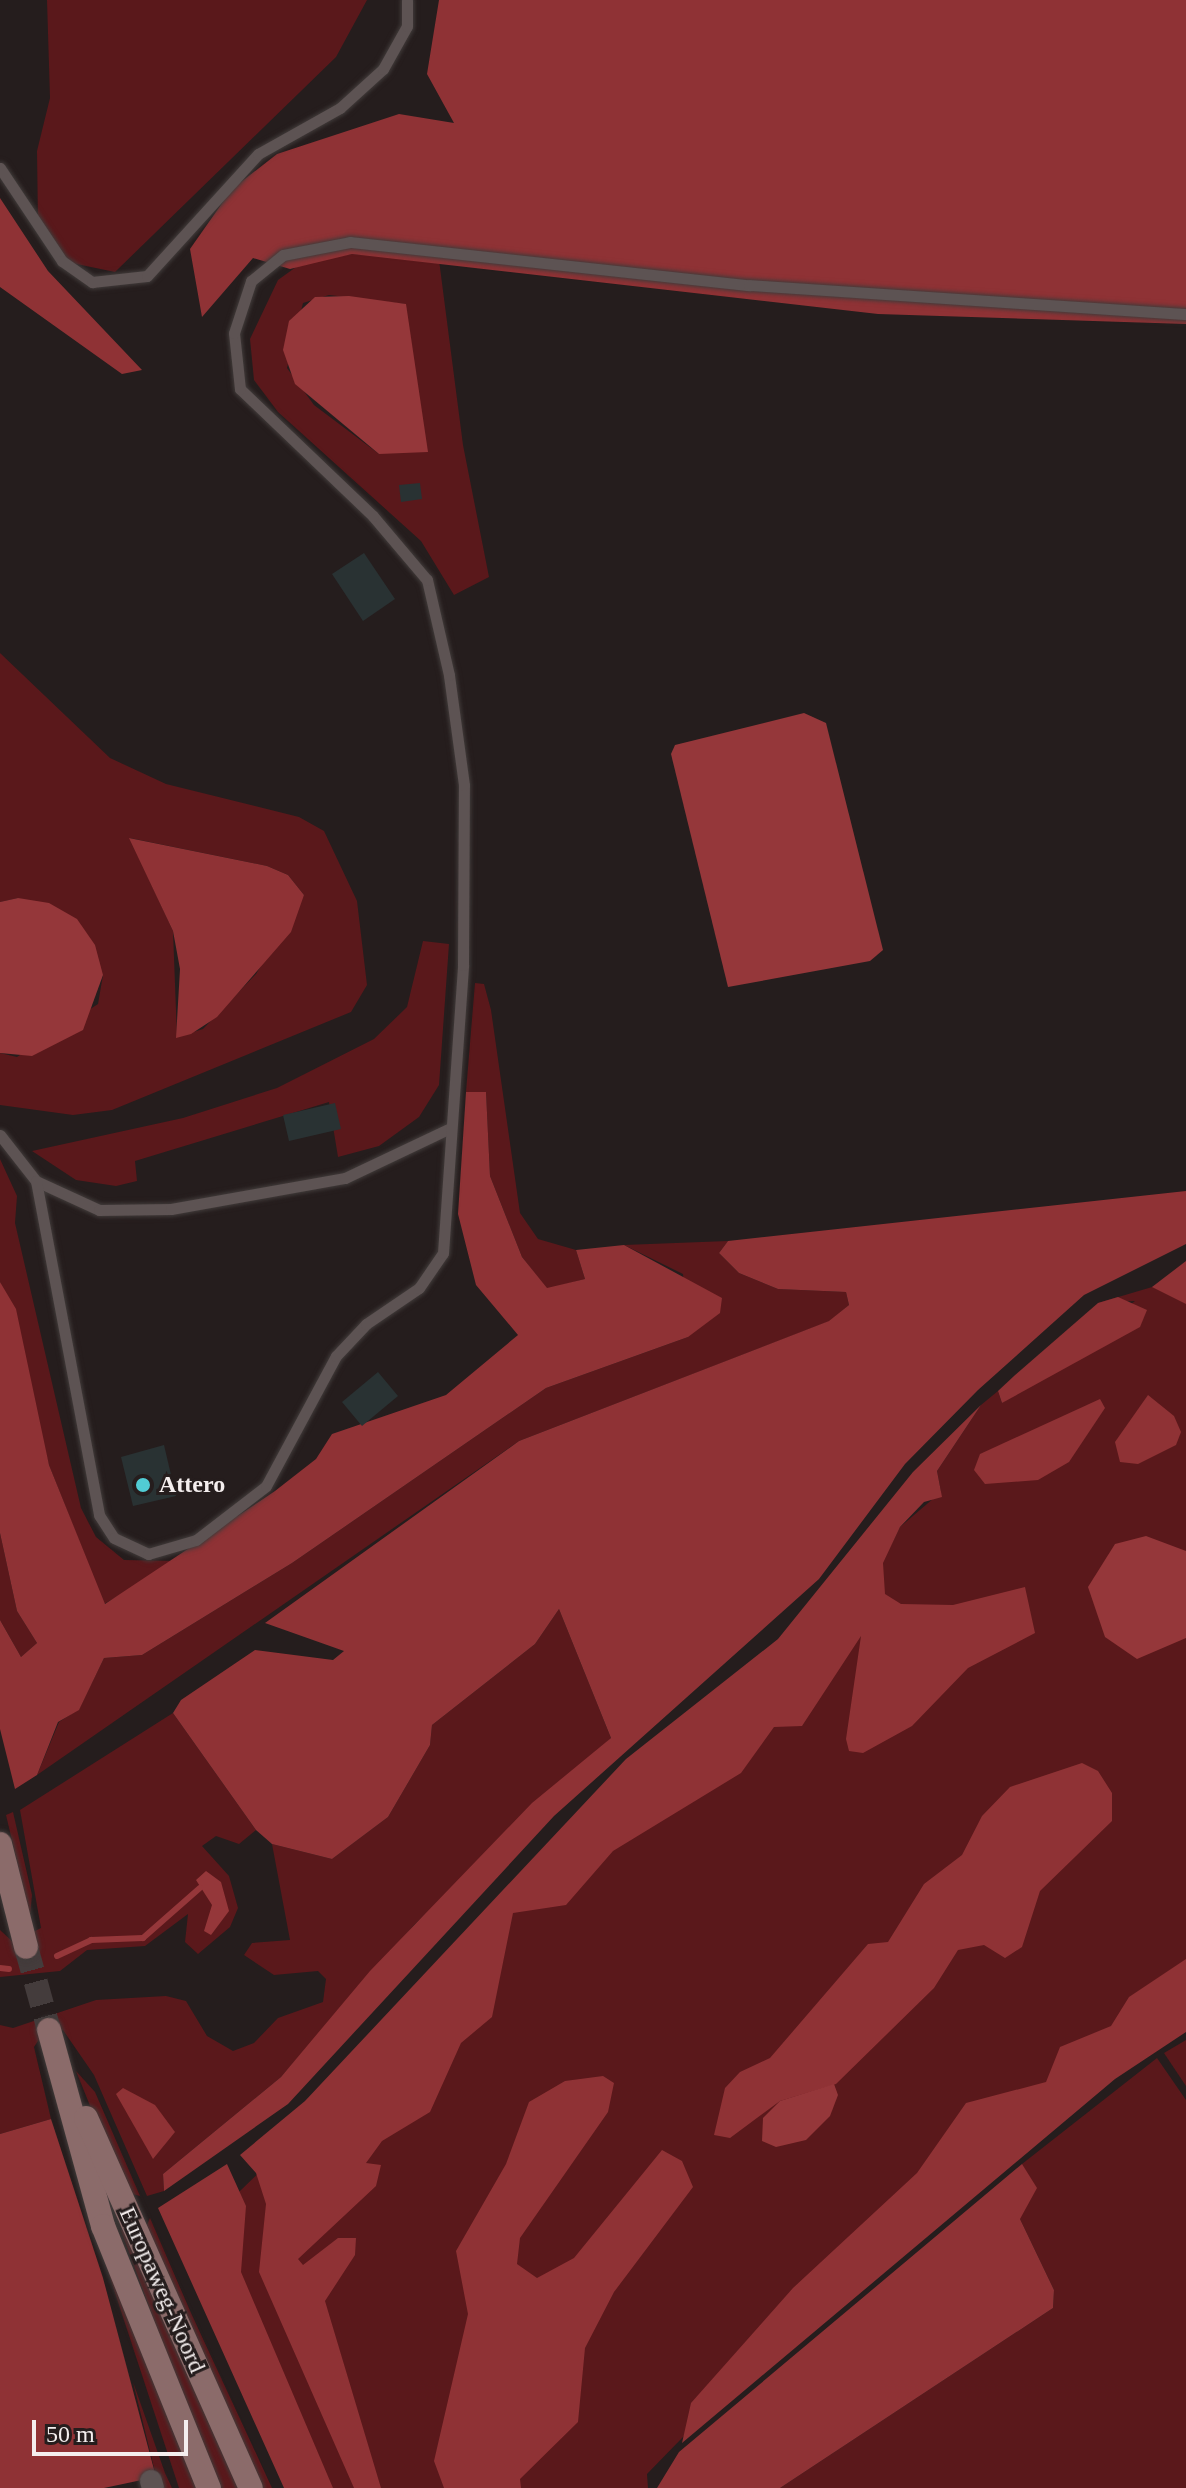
<!DOCTYPE html>
<html>
<head>
<meta charset="utf-8">
<style>
  body { margin:0 }
  #map { position:relative; width:1186px; height:2488px; overflow:hidden; background:#251d1d; font-family:"Times New Roman",serif }
  div>[style] { position:absolute }
  .green>* { inset:0; background:#5a181b }
  .forest>* { inset:0; background:#8f3235 }
  .water>* { inset:0; background:#95373a }
  .stream>* { height:6px; margin:-3px; padding:0 3px; transform-origin:3px; border-radius:3px; background:#95373a }
  .building>* { inset:0; background:#293233 }
  .secondary-tunnel>* { height:24px; margin-top:-12px; transform-origin:0; background:repeating-linear-gradient(90deg,#443c3c 0 24px,transparent 0 36px) }
  .roads { filter:drop-shadow(0 0 2px #413b3a) drop-shadow(0 0 2px #413b3a) }
  .lane>* { height:11px; margin:-5.5px; padding:0 5.5px; transform-origin:5.5px; border-radius:5.5px; background:#5d5353 }
  .street>* { height:22px; margin:-11px; padding:0 11px; transform-origin:11px; border-radius:11px; background:#5d5353 }
  .secondary>* { height:24px; margin:-12px; padding:0 12px; transform-origin:12px; border-radius:12px; background:#8b6b6a }
  .dots>* { width:22px; height:22px; translate:-50% -50%; box-sizing:border-box; border:4px solid #251d1d; border-radius:50% }
  span { translate:-50% -50%; white-space:nowrap; text-align:center; line-height:1.15; -webkit-text-stroke:6px #251d1d; paint-order:stroke }
  .poi-label { font-size:24px; color:#f4eeee; font-weight:700 }
  .left { translate:0 -50%; text-align:left }
  .street-label { font-size:24px; color:#f4eeee }
  .scale { position:absolute; left:32px; top:2420px; width:156px; height:36px; box-sizing:border-box; border:4px solid #f4eeee; border-top:0; padding-left:10px; font-size:24px; line-height:28px; white-space:nowrap; color:#f4eeee; -webkit-text-stroke:6px #251d1d; paint-order:stroke }
</style>
</head>
<body>
<div id="map">
  <div class="green">
    <div style="clip-path:polygon(47px 0,367px 0,336px 57px,115px 272px,62px 261px,38px 223px,37px 151px,50px 98px)"></div>
    <div style="clip-path:polygon(evenodd,352px 254px,439px 260px,463px 445px,489px 577px,454px 595px,421px 541px,278px 412px,254px 380px,250px 339px,278px 280px,303px 262px,352px 254px,329px 295px,405px 304px,379px 454px,314px 405px,287px 368px,303px 303px,329px 295px)"></div>
    <div style="clip-path:polygon(evenodd,0 653px,110px 758px,166px 784px,299px 817px,324px 831px,357px 901px,367px 985px,351px 1012px,112px 1110px,73px 1115px,0 1105px,0 1053px,17px 1057px,98px 1004px,103px 975px,18px 898px,0 902px,0 653px,130px 838px,267px 866px,288px 875px,304px 895px,256px 974px,203px 1029px,177px 1037px,173px 931px,130px 838px)"></div>
    <div style="clip-path:polygon(423px 941px,449px 944px,439px 1085px,419px 1117px,379px 1146px,338px 1157px,329px 1102px,135px 1161px,137px 1181px,116px 1186px,76px 1180px,32px 1151px,183px 1118px,277px 1088px,374px 1039px,407px 1007px)"></div>
    <div style="clip-path:polygon(475px 983px,484px 984px,491px 1010px,520px 1213px,538px 1239px,576px 1250px,585px 1279px,547px 1289px,522px 1257px,490px 1176px,486px 1092px,466px 1092px)"></div>
    <div style="clip-path:polygon(0 1159px,17px 1196px,15px 1223px,81px 1508px,96px 1537px,124px 1560px,180px 1561px,104px 1604px,49px 1465px,0 1282px)"></div>
    <div style="clip-path:polygon(728px 1241px,719px 1253px,739px 1273px,778px 1289px,846px 1292px,849px 1305px,830px 1321px,519px 1441px,37px 1775px,59px 1722px,79px 1709px,104px 1658px,142px 1655px,292px 1563px,546px 1388px,688px 1337px,683px 1274px,624px 1245px)"></div>
    <div style="clip-path:polygon(1186px 1277px,1186px 2009px,683px 2437px,647px 2474px,648px 2488px,293px 2488px,182px 2247px,326px 2108px,691px 1714px,889px 1549px,900px 1527px,941px 1492px,937px 1471px,981px 1405px,998px 1391px,1002px 1403px,1135px 1301px,1098px 1303px)"></div>
    <div style="clip-path:polygon(0 1533px,17px 1611px,37px 1643px,21px 1657px,0 1620px)"></div>
    <div style="clip-path:polygon(559px 1609px,611px 1738px,414px 1925px,281px 2077px,163px 2174px,164px 2191px,147px 2196px,94px 2075px,63px 2030px,42px 2035px,34px 2047px,51px 2119px,0 2134px,0 2025px,13px 2028px,96px 2000px,166px 1996px,186px 2001px,207px 2036px,233px 2051px,254px 2043px,278px 2018px,323px 2002px,326px 1979px,318px 1971px,274px 1975px,244px 1955px,252px 1943px,290px 1940px,272px 1844px,332px 1859px,388px 1817px,430px 1745px,432px 1725px,535px 1644px)"></div>
    <div style="clip-path:polygon(173px 1713px,256px 1830px,239px 1844px,216px 1836px,202px 1846px,229px 1876px,238px 1908px,230px 1927px,198px 1954px,185px 1942px,188px 1914px,145px 1946px,87px 1950px,60px 1971px,0 1977px,0 1930px,13px 1942px,41px 1928px,20px 1810px)"></div>
    <div style="clip-path:polygon(13px 1812px,32px 1895px,30px 1916px,6px 1815px)"></div>
    <div style="clip-path:polygon(1186px 2040px,1186px 2086px,1164px 2053px)"></div>
    <div style="clip-path:polygon(1157px 2058px,1186px 2100px,1186px 2488px,780px 2488px,1053px 2308px,1054px 2290px,1020px 2219px,1022px 2164px)"></div>
    <div style="clip-path:polygon(76px 2071px,95px 2092px,140px 2196px,125px 2192px)"></div>
    <div style="clip-path:polygon(150px 2218px,191px 2313px,272px 2488px,258px 2488px,143px 2234px)"></div>
    <div style="clip-path:polygon(121px 2230px,124px 2231px,240px 2488px,215px 2488px)"></div>
    <div style="clip-path:polygon(103px 2256px,198px 2488px,179px 2488px)"></div>
    <div style="clip-path:polygon(133px 2382px,165px 2473px,172px 2488px,159px 2488px)"></div>
  </div>
  <div class="forest">
    <div style="clip-path:polygon(439px 0,1186px 0,1186px 324px,878px 314px,352px 254px,290px 269px,253px 258px,202px 317px,190px 249px,232px 189px,277px 154px,399px 114px,454px 123px,427px 74px)"></div>
    <div style="clip-path:polygon(0 198px,48px 271px,142px 370px,122px 374px,0 287px)"></div>
    <div style="clip-path:polygon(129px 838px,267px 866px,288px 875px,304px 895px,291px 932px,217px 1017px,191px 1034px,176px 1038px,180px 969px,173px 931px)"></div>
    <div style="clip-path:polygon(466px 1092px,486px 1092px,490px 1176px,522px 1257px,547px 1288px,585px 1279px,576px 1250px,624px 1245px,722px 1298px,720px 1313px,688px 1337px,546px 1388px,292px 1563px,142px 1655px,104px 1658px,79px 1710px,58px 1722px,37px 1775px,15px 1789px,0 1729px,0 1620px,21px 1657px,37px 1643px,17px 1611px,0 1533px,0 1282px,16px 1309px,49px 1465px,105px 1604px,275px 1491px,316px 1459px,332px 1434px,446px 1395px,518px 1335px,476px 1285px,458px 1214px)"></div>
    <div style="clip-path:polygon(1186px 1191px,1186px 1244px,1084px 1295px,978px 1390px,905px 1464px,819px 1579px,554px 1816px,288px 2104px,164px 2191px,163px 2174px,281px 2077px,370px 1971px,532px 1803px,611px 1738px,559px 1609px,535px 1644px,432px 1725px,430px 1745px,388px 1817px,332px 1859px,272px 1844px,256px 1830px,173px 1713px,181px 1700px,255px 1650px,333px 1660px,344px 1651px,265px 1623px,519px 1441px,829px 1321px,849px 1305px,846px 1292px,778px 1289px,739px 1273px,719px 1253px,728px 1241px)"></div>
    <div style="clip-path:polygon(1186px 1261px,1186px 1304px,1152px 1287px)"></div>
    <div style="clip-path:polygon(1118px 1297px,1147px 1310px,1140px 1327px,1002px 1403px,998px 1391px,1014px 1376px,1098px 1303px)"></div>
    <div style="clip-path:polygon(1148px 1395px,1174px 1416px,1181px 1432px,1176px 1445px,1138px 1464px,1120px 1462px,1115px 1442px)"></div>
    <div style="clip-path:polygon(1100px 1399px,1105px 1408px,1069px 1462px,1038px 1480px,985px 1484px,974px 1470px,980px 1454px)"></div>
    <div style="clip-path:polygon(981px 1405px,937px 1471px,942px 1497px,924px 1502px,900px 1527px,883px 1563px,885px 1594px,901px 1604px,953px 1605px,1025px 1587px,1035px 1633px,968px 1668px,912px 1726px,863px 1753px,849px 1751px,846px 1739px,861px 1636px,802px 1726px,774px 1727px,741px 1773px,613px 1851px,566px 1905px,513px 1913px,492px 2017px,461px 2043px,430px 2112px,382px 2141px,366px 2163px,381px 2165px,376px 2186px,298px 2259px,303px 2265px,338px 2238px,356px 2238px,355px 2255px,325px 2301px,381px 2488px,354px 2488px,259px 2272px,266px 2204px,256px 2173px,240px 2155px,305px 2101px,626px 1759px,778px 1639px,913px 1472px)"></div>
    <div style="clip-path:polygon(1082px 1763px,1098px 1771px,1112px 1793px,1112px 1821px,1040px 1891px,1022px 1947px,1005px 1958px,984px 1945px,958px 1950px,934px 1988px,836px 2084px,780px 2101px,730px 2138px,714px 2135px,725px 2088px,740px 2072px,770px 2058px,868px 1944px,888px 1942px,924px 1884px,962px 1855px,982px 1816px,1010px 1787px)"></div>
    <div style="clip-path:polygon(1186px 1959px,1186px 2032px,1115px 2079px,682px 2443px,691px 2403px,793px 2288px,917px 2173px,966px 2103px,1046px 2082px,1060px 2047px,1111px 2026px,1129px 1997px)"></div>
    <div style="clip-path:polygon(603px 2076px,614px 2083px,608px 2112px,520px 2238px,517px 2264px,537px 2278px,574px 2258px,662px 2150px,682px 2161px,693px 2187px,614px 2292px,585px 2348px,578px 2422px,520px 2479px,521px 2488px,444px 2488px,434px 2461px,468px 2314px,456px 2251px,506px 2164px,529px 2102px,565px 2081px)"></div>
    <div style="clip-path:polygon(123px 2088px,155px 2105px,175px 2132px,153px 2159px,116px 2094px)"></div>
    <div style="clip-path:polygon(51px 2119px,103px 2278px,156px 2477px,104px 2488px,0 2488px,0 2134px)"></div>
    <div style="clip-path:polygon(227px 2164px,246px 2206px,241px 2272px,333px 2488px,284px 2488px,158px 2208px)"></div>
    <div style="clip-path:polygon(1022px 2164px,1037px 2188px,1020px 2219px,1054px 2290px,1053px 2308px,780px 2488px,657px 2488px,679px 2452px)"></div>
  </div>
  <div class="water">
    <div style="clip-path:polygon(349px 296px,406px 304px,428px 452px,379px 454px,295px 384px,283px 350px,289px 321px,315px 297px)"></div>
    <div style="clip-path:polygon(804px 713px,826px 723px,883px 950px,870px 961px,728px 987px,671px 754px,675px 745px)"></div>
    <div style="clip-path:polygon(18px 898px,49px 903px,77px 919px,95px 945px,103px 975px,83px 1030px,32px 1056px,0 1053px,0 902px)"></div>
    <div style="clip-path:polygon(1146px 1536px,1186px 1551px,1186px 1638px,1137px 1659px,1105px 1637px,1088px 1587px,1115px 1544px)"></div>
    <div style="clip-path:polygon(206px 1871px,221px 1882px,229px 1911px,211px 1935px,204px 1931px,212px 1905px,196px 1880px)"></div>
    <div style="clip-path:polygon(834px 2084px,838px 2095px,830px 2116px,806px 2140px,776px 2147px,762px 2141px,763px 2118px,780px 2101px)"></div>
  </div>
  <div class="stream">
    <div style="left:57px;top:1956px;width:38px;rotate:-25deg"></div>
    <div style="left:91px;top:1940px;width:52px;rotate:-2.2deg"></div>
    <div style="left:143px;top:1938px;width:76px;rotate:-41.3deg"></div>
    <div style="left:0;top:1968px;width:9px;rotate:6deg"></div>
  </div>
  <div class="building">
    <div style="clip-path:polygon(420px 483px,422px 499px,401px 502px,399px 485px)"></div>
    <div style="clip-path:polygon(364px 553px,395px 599px,363px 621px,332px 574px)"></div>
    <div style="clip-path:polygon(335px 1103px,341px 1129px,289px 1141px,283px 1115px)"></div>
    <div style="clip-path:polygon(378px 1372px,398px 1396px,362px 1426px,342px 1402px)"></div>
    <div style="clip-path:polygon(164px 1445px,176px 1496px,133px 1506px,121px 1457px)"></div>
  </div>
  <div class="secondary-tunnel">
    <div style="left:26px;top:1947px;width:86px;rotate:74.5deg"></div>
  </div>
  <div class="roads">
    <div class="lane">
      <div style="left:0;top:168px;width:112px;rotate:56.3deg"></div>
      <div style="left:62px;top:261px;width:37px;rotate:35deg"></div>
      <div style="left:92px;top:282px;width:55px;rotate:-6.2deg"></div>
      <div style="left:147px;top:276px;width:165px;rotate:-47.7deg"></div>
      <div style="left:258px;top:154px;width:94px;rotate:-29.3deg"></div>
      <div style="left:340px;top:108px;width:58px;rotate:-42.2deg"></div>
      <div style="left:383px;top:69px;width:49px;rotate:-60.8deg"></div>
      <div style="left:407px;top:26px;width:26px;rotate:-90deg"></div>
      <div style="left:0;top:1135px;width:58px;rotate:52deg"></div>
      <div style="left:36px;top:1181px;width:69px;rotate:24.7deg"></div>
      <div style="left:99px;top:1210px;width:72px;rotate:-0.8deg"></div>
      <div style="left:171px;top:1209px;width:177px;rotate:-10.1deg"></div>
      <div style="left:345px;top:1178px;width:114px;rotate:-25.4deg"></div>
      <div style="left:36px;top:1181px;width:340px;rotate:79.3deg"></div>
      <div style="left:99px;top:1515px;width:27px;rotate:57deg"></div>
      <div style="left:114px;top:1538px;width:38px;rotate:25deg"></div>
      <div style="left:148px;top:1554px;width:50px;rotate:-16.3deg"></div>
      <div style="left:196px;top:1540px;width:88px;rotate:-37.6deg"></div>
      <div style="left:266px;top:1486px;width:148px;rotate:-61.7deg"></div>
      <div style="left:336px;top:1356px;width:44px;rotate:-46.8deg"></div>
      <div style="left:366px;top:1324px;width:64px;rotate:-34.2deg"></div>
      <div style="left:419px;top:1288px;width:42px;rotate:-55.6deg"></div>
      <div style="left:443px;top:1253px;width:289px;rotate:-86deg"></div>
      <div style="left:463px;top:965px;width:180px;rotate:-89.7deg"></div>
      <div style="left:464px;top:785px;width:111px;rotate:-97.8deg"></div>
      <div style="left:449px;top:675px;width:98px;rotate:-103deg"></div>
      <div style="left:427px;top:580px;width:84px;rotate:-130.2deg"></div>
      <div style="left:373px;top:516px;width:184px;rotate:-136.3deg"></div>
      <div style="left:240px;top:389px;width:56px;rotate:-96.1deg"></div>
      <div style="left:234px;top:333px;width:55px;rotate:-71.9deg"></div>
      <div style="left:251px;top:281px;width:41px;rotate:-39.1deg"></div>
      <div style="left:283px;top:255px;width:68px;rotate:-11deg"></div>
      <div style="left:350px;top:242px;width:401px;rotate:6.2deg"></div>
      <div style="left:749px;top:285px;width:438px;rotate:3.8deg"></div>
    </div>
    <div class="street">
      <div style="left:151px;top:2481px;width:7px;rotate:74deg"></div>
    </div>
    <div class="secondary">
      <div style="left:0;top:1844px;width:106px;rotate:75.8deg"></div>
      <div style="left:49px;top:2030px;width:203px;rotate:74.6deg"></div>
      <div style="left:103px;top:2226px;width:283px;rotate:68deg"></div>
      <div style="left:86px;top:2118px;width:405px;rotate:66deg"></div>
    </div>
  </div>
  <div class="dots">
    <div style="left:143px;top:1485px;background:#51ccd4"></div>
  </div>
  <div class="poi-label">
    <span class="left" style="left:159px;top:1485px">Attero</span>
  </div>
  <div class="street-label">
    <span style="left:162px;top:2290px;rotate:66deg">Europaweg-Noord</span>
  </div>
  <div class="scale">50 m</div>
</div>
</body>
</html>
